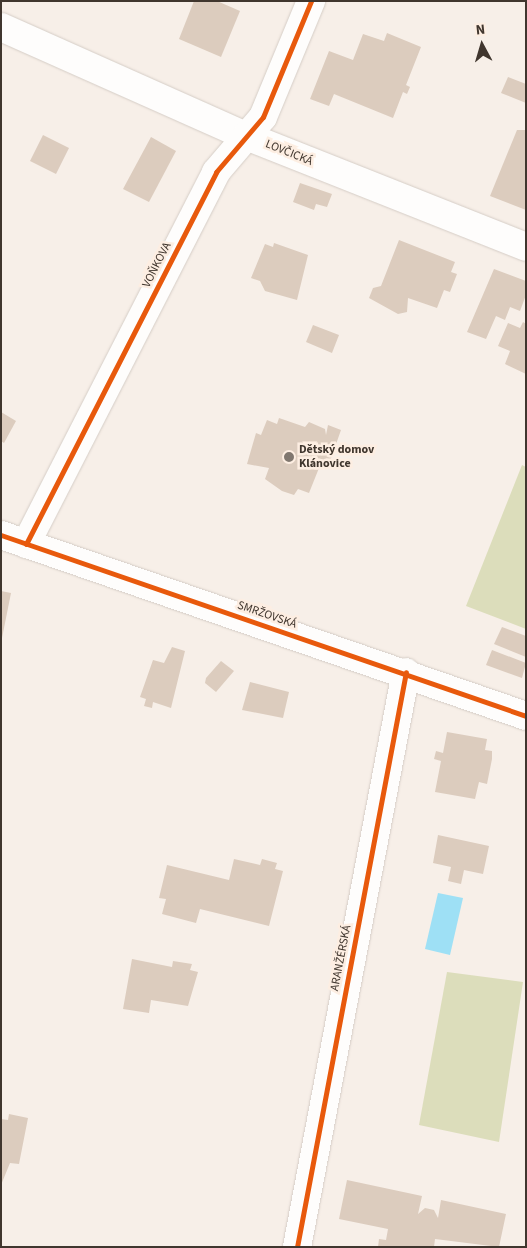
<!DOCTYPE html>
<html>
<head>
<meta charset="utf-8">
<style>
  body { margin:0 }
  #map { position:relative; width:527px; height:1248px; overflow:hidden; background:#f7efe8; font-family:"Source Sans 3",sans-serif }
  div>[style] { position:absolute }
  .green>* { inset:0; background:#dcddbb }
  .water>* { inset:0; background:#9ee0f5 }
  .building>* { inset:0; background:#dcccbe }
  .roads { filter:drop-shadow(0 0 1px #d5cdc6) drop-shadow(0 0 1px #d5cdc6) }
  .street>* { height:28px; margin:-14px; padding:0 14px; transform-origin:14px; border-radius:14px; background:#fefdfc }
  .cycleway>* { height:5px; margin:-2.5px; padding:0 2.5px; transform-origin:2.5px; border-radius:2.5px; background:#e8590c }
  .dots>* { width:14px; height:14px; translate:-50% -50%; box-sizing:border-box; border:2px solid #fdeee2; border-radius:50% }
  span { translate:-50% -50%; white-space:nowrap; text-align:center; line-height:1.15; -webkit-text-stroke:5px #fdeee2; paint-order:stroke }
  .street-label { font-size:12px; color:#40362e }
  .poi-label { font-size:12px; color:#40362e; font-weight:700 }
  .left { translate:0 -50%; text-align:left }
  .frame { position:absolute; inset:0; border:2px solid #40362e; pointer-events:none }
  .north { position:absolute; left:457px; top:20px; width:50px; height:50px; -webkit-text-stroke:4px #fdeee2; paint-order:stroke; rotate:354deg; font-size:14px; font-weight:700; line-height:20px; text-align:center; color:#40362e }
  .north::after { content:''; display:block; margin:auto; width:18px; height:22px; background:#40362e; clip-path:polygon(50% 0,100% 100%,50% 72%,0 100%) }
</style>
</head>
<body>
<div id="map">
  <div class="green">
    <div style="clip-path:polygon(522px 465px,526px 467px,526px 629px,466px 606px)"></div>
    <div style="clip-path:polygon(447px 972px,523px 982px,499px 1142px,419px 1125px)"></div>
  </div>
  <div class="water">
    <div style="clip-path:polygon(438px 893px,463px 898px,450px 955px,425px 949px)"></div>
  </div>
  <div class="building">
    <div style="clip-path:polygon(194px 1px,217px 1px,240px 11px,221px 57px,179px 39px)"></div>
    <div style="clip-path:polygon(387px 33px,421px 47px,406px 85px,410px 87px,407px 94px,403px 92px,393px 118px,334px 94px,329px 106px,310px 99px,329px 51px,353px 60px,363px 34px,384px 41px)"></div>
    <div style="clip-path:polygon(508px 77px,526px 84px,526px 103px,501px 93px)"></div>
    <div style="clip-path:polygon(517px 130px,526px 130px,526px 210px,490px 196px)"></div>
    <div style="clip-path:polygon(43px 135px,69px 148px,56px 174px,30px 161px)"></div>
    <div style="clip-path:polygon(151px 137px,176px 151px,149px 202px,123px 189px)"></div>
    <div style="clip-path:polygon(300px 183px,332px 194px,327px 207px,316px 204px,314px 210px,293px 202px)"></div>
    <div style="clip-path:polygon(399px 240px,455px 262px,451px 272px,457px 274px,450px 292px,444px 290px,437px 308px,408px 298px,407px 312px,398px 314px,369px 298px,373px 288px,381px 286px)"></div>
    <div style="clip-path:polygon(274px 243px,308px 255px,297px 300px,265px 291px,260px 281px,251px 278px,265px 244px,273px 247px)"></div>
    <div style="clip-path:polygon(494px 269px,526px 281px,526px 295px,520px 311px,510px 307px,505px 320px,496px 316px,486px 339px,467px 332px)"></div>
    <div style="clip-path:polygon(523px 322px,526px 324px,526px 374px,505px 364px,510px 351px,498px 346px,508px 323px,520px 328px)"></div>
    <div style="clip-path:polygon(313px 325px,339px 335px,332px 353px,306px 342px)"></div>
    <div style="clip-path:polygon(1px 412px,16px 421px,4px 443px,1px 441px)"></div>
    <div style="clip-path:polygon(279px 418px,305px 427px,309px 422px,325px 429px,326px 435px,328px 425px,341px 430px,328px 467px,319px 468px,309px 493px,298px 489px,294px 495px,282px 491px,265px 479px,269px 468px,247px 464px,256px 433px,261px 435px,267px 420px,277px 424px)"></div>
    <div style="clip-path:polygon(1px 591px,11px 593px,2px 638px,1px 638px)"></div>
    <div style="clip-path:polygon(502px 627px,526px 636px,526px 657px,494px 644px)"></div>
    <div style="clip-path:polygon(172px 647px,185px 651px,171px 708px,153px 702px,152px 708px,144px 706px,146px 699px,140px 697px,153px 660px,164px 663px)"></div>
    <div style="clip-path:polygon(492px 650px,526px 663px,522px 678px,486px 665px)"></div>
    <div style="clip-path:polygon(221px 661px,234px 671px,216px 692px,205px 683px,206px 678px)"></div>
    <div style="clip-path:polygon(250px 682px,289px 692px,283px 718px,242px 710px)"></div>
    <div style="clip-path:polygon(447px 732px,487px 739px,485px 750px,492px 751px,492px 759px,487px 784px,479px 782px,475px 799px,435px 792px,441px 761px,434px 759px,436px 751px,443px 753px)"></div>
    <div style="clip-path:polygon(438px 835px,489px 846px,483px 874px,464px 870px,461px 884px,448px 881px,451px 867px,433px 863px)"></div>
    <div style="clip-path:polygon(234px 859px,260px 865px,262px 859px,277px 863px,275px 869px,283px 871px,269px 926px,200px 909px,196px 923px,162px 914px,166px 899px,159px 898px,167px 865px,229px 880px)"></div>
    <div style="clip-path:polygon(132px 959px,172px 967px,173px 961px,192px 964px,190px 970px,198px 972px,188px 1006px,151px 1000px,149px 1013px,123px 1009px)"></div>
    <div style="clip-path:polygon(9px 1114px,28px 1118px,19px 1164px,10px 1163px,1px 1185px,1px 1119px,8px 1120px)"></div>
    <div style="clip-path:polygon(347px 1180px,422px 1196px,418px 1214px,425px 1208px,434px 1210px,438px 1218px,441px 1200px,506px 1214px,499px 1247px,435px 1239px,434px 1247px,378px 1247px,379px 1239px,386px 1240px,388px 1229px,339px 1219px)"></div>
  </div>
  <div class="roads">
    <div class="street">
      <div style="left:1px;top:27px;width:268px;rotate:24deg"></div>
      <div style="left:246px;top:136px;width:301px;rotate:21.6deg"></div>
      <div style="left:1px;top:535px;width:555px;rotate:19.02deg"></div>
      <div style="left:26px;top:544px;width:418px;rotate:-62.9deg"></div>
      <div style="left:216px;top:172px;width:72px;rotate:-49.5deg"></div>
      <div style="left:263px;top:117px;width:126px;rotate:-67.5deg"></div>
      <div style="left:297px;top:1247px;width:585px;rotate:-79.27deg"></div>
    </div>
  </div>
  <div class="cycleway">
    <div style="left:1px;top:535px;width:555px;rotate:19.02deg"></div>
    <div style="left:26px;top:544px;width:418px;rotate:-62.9deg"></div>
    <div style="left:216px;top:172px;width:72px;rotate:-49.5deg"></div>
    <div style="left:263px;top:117px;width:126px;rotate:-67.5deg"></div>
    <div style="left:297px;top:1247px;width:585px;rotate:-79.27deg"></div>
  </div>
  <div class="dots">
    <div style="left:289px;top:457px;background:#80776f"></div>
  </div>
  <div class="street-label">
    <span style="left:289px;top:153px;rotate:22deg">LOVČICKÁ</span>
    <span style="left:157px;top:265px;rotate:-63deg">VOŇKOVA</span>
    <span style="left:267px;top:615px;rotate:19deg">SMRŽOVSKÁ</span>
    <span style="left:341px;top:958px;rotate:-79deg">ARANŽÉRSKÁ</span>
  </div>
  <div class="poi-label">
    <span class="left" style="left:299px;top:457px">Dětský domov<br>Klánovice</span>
  </div>
  <div class="frame"></div>
  <div class="north">N</div>
</div>
</body>
</html>
